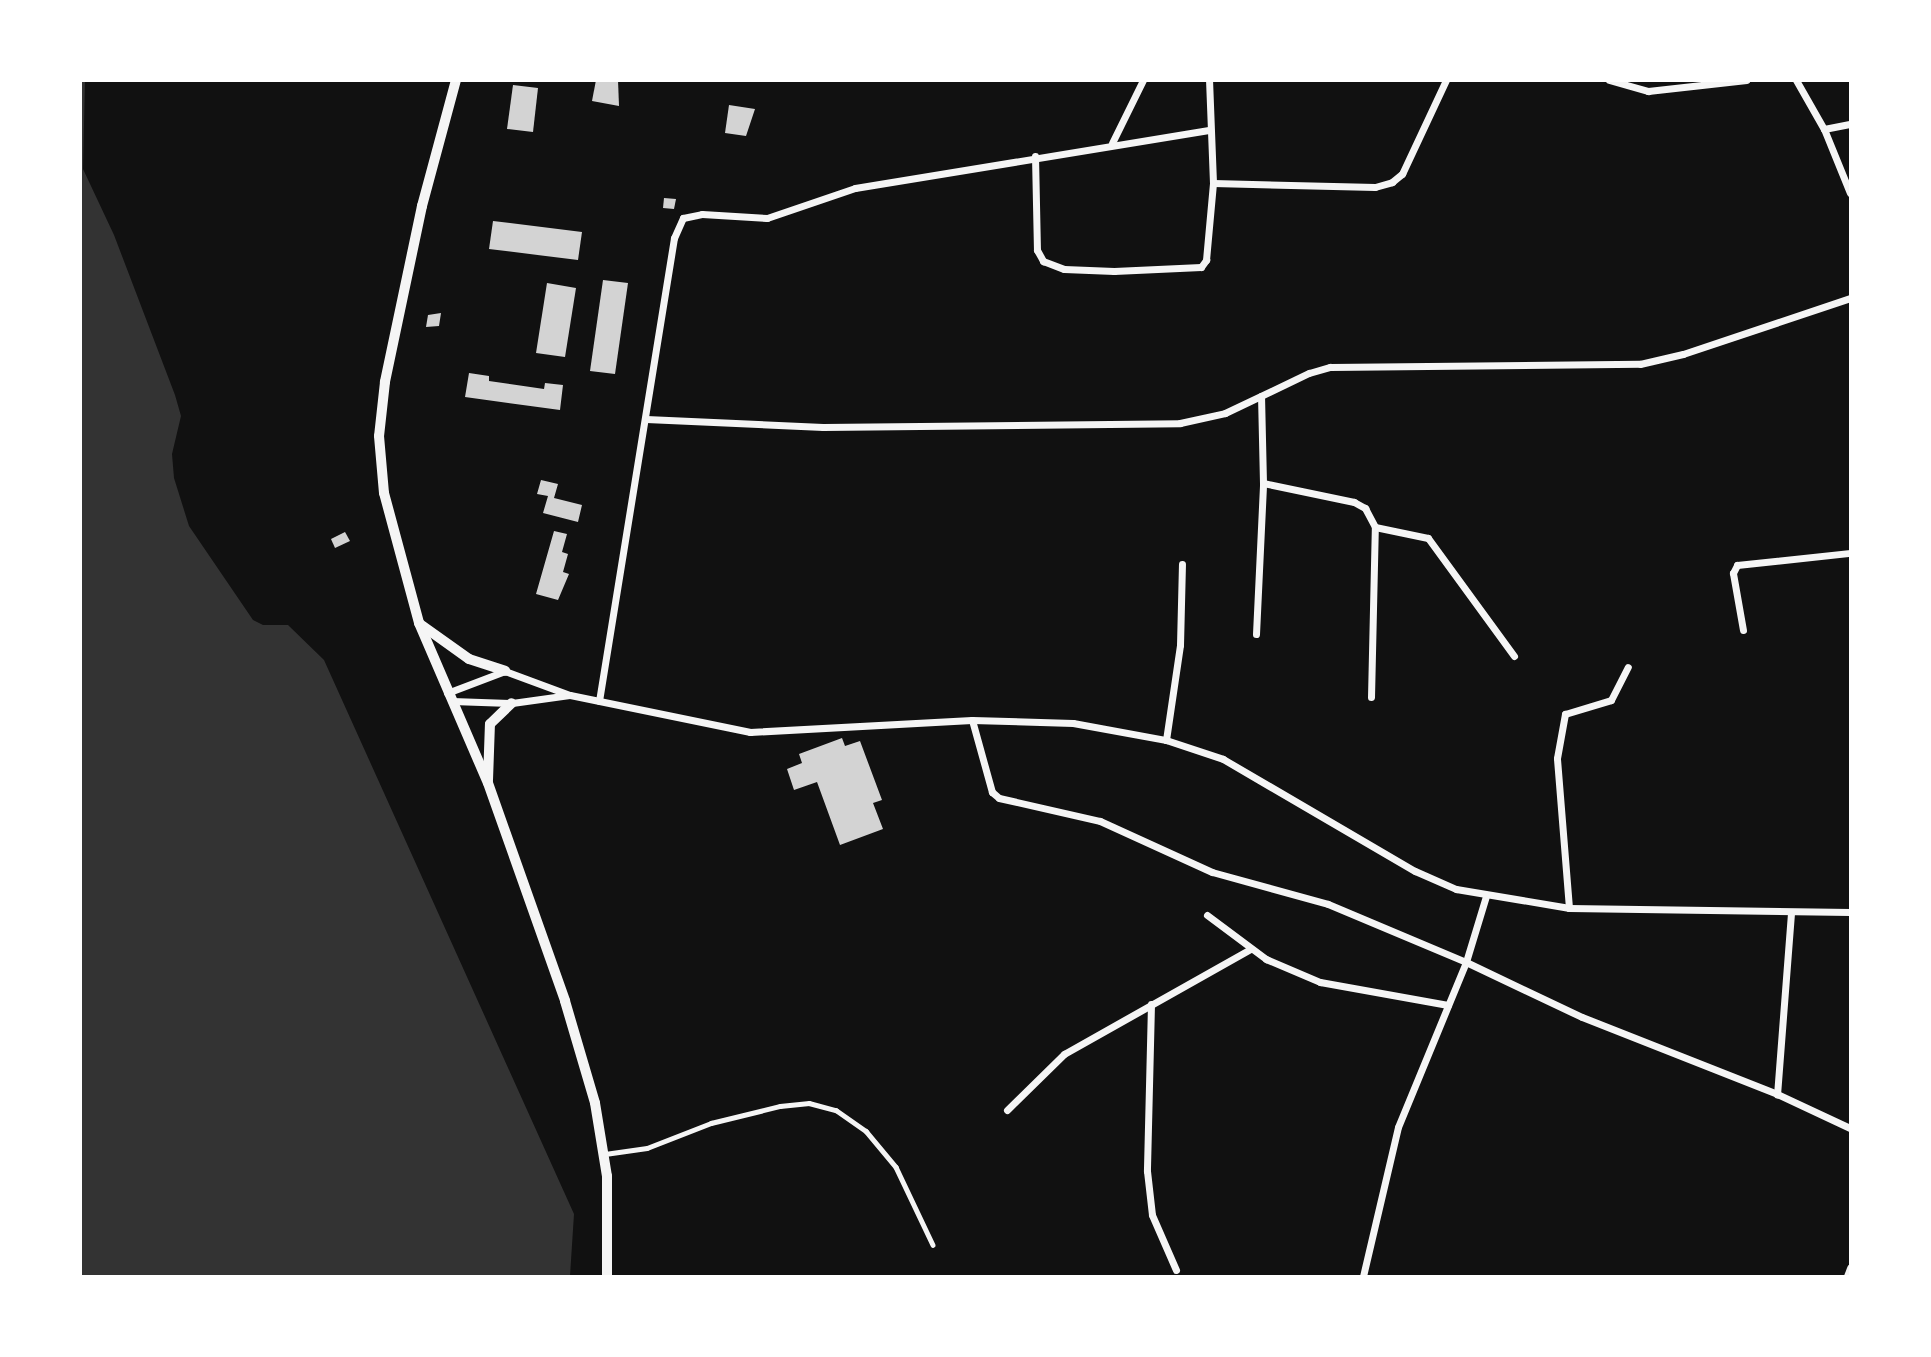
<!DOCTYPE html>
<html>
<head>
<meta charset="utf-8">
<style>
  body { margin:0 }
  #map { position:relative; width:1931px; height:1357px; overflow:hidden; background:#111; font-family:"Open Sans",sans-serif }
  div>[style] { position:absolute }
  .water>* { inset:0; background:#333 }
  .building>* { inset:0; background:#d3d3d3 }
  .service>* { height:4.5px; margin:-2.25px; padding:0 2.25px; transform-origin:2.25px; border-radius:2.25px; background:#f5f5f5 }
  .minor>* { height:7px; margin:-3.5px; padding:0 3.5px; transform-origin:3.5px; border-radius:3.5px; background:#f5f5f5 }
  .tertiary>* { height:10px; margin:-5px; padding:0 5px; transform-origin:5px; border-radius:5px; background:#f5f5f5 }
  span { translate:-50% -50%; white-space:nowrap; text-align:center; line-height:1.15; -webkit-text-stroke:5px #fff; paint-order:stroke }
  .frame { position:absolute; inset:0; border:82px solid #fff; pointer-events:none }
</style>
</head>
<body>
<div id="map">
  <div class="water">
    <div style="clip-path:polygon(80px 81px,85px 81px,83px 169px,114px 235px,175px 395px,181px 416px,172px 454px,174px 478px,189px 526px,253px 620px,263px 625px,288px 625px,324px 660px,574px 1214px,570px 1276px,81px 1276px)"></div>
  </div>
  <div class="building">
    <div style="clip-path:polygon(596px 80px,618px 80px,619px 106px,592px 101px)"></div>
    <div style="clip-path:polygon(513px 85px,538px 88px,533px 132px,507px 129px)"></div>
    <div style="clip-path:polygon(729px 105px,755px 109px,746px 136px,725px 133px)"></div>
    <div style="clip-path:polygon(664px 198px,676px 199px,674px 209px,663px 208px)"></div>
    <div style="clip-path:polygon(493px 221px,582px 232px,578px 260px,489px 249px)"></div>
    <div style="clip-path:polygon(603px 280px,628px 283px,615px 374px,590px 371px)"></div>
    <div style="clip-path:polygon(547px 283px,576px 288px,565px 357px,536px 353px)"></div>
    <div style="clip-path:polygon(441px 313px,439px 326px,426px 327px,428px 315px)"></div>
    <div style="clip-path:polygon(469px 373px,489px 376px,489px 381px,544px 389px,545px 383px,563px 385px,560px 410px,465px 397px)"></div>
    <div style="clip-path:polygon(541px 480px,558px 484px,554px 498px,582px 505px,578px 522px,543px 513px,548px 496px,537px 494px)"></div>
    <div style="clip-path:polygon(554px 531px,567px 534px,562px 552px,568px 554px,563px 572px,569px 574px,558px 600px,536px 594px)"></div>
    <div style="clip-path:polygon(345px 532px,350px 541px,335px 548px,331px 539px)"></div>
    <div style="clip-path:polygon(842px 738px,845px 746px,860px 741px,882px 800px,873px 803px,883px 829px,840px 845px,817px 782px,794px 790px,787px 769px,802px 763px,799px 754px)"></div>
  </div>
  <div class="service">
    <div style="left:605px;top:1154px;width:42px;rotate:-8.1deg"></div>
    <div style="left:647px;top:1148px;width:69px;rotate:-21.3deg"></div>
    <div style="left:711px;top:1123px;width:71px;rotate:-13.8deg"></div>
    <div style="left:780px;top:1106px;width:29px;rotate:-6deg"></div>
    <div style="left:809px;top:1103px;width:28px;rotate:15deg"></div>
    <div style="left:836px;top:1110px;width:37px;rotate:35deg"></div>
    <div style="left:866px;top:1131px;width:47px;rotate:50.2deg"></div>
    <div style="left:896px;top:1167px;width:86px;rotate:64.6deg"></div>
  </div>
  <div class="minor">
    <div style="left:1609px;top:80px;width:41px;rotate:15.8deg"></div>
    <div style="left:1648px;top:91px;width:99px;rotate:-6.4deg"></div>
    <div style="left:1796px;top:80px;width:56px;rotate:60.3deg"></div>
    <div style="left:1824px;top:129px;width:69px;rotate:67.9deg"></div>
    <div style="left:1824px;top:129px;width:26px;rotate:-11deg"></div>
    <div style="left:1112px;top:143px;width:70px;rotate:-63.8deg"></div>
    <div style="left:1035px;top:156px;width:94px;rotate:88.8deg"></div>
    <div style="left:1037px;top:250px;width:13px;rotate:61deg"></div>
    <div style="left:1043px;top:261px;width:22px;rotate:21deg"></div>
    <div style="left:1064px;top:269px;width:50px;rotate:2.3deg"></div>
    <div style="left:1114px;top:271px;width:87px;rotate:-2.6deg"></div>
    <div style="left:1201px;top:267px;width:9px;rotate:-54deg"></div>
    <div style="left:1206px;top:260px;width:77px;rotate:-84.8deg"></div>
    <div style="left:1213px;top:183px;width:103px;rotate:-92.2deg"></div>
    <div style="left:1213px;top:183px;width:162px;rotate:1.4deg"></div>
    <div style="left:1375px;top:187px;width:18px;rotate:-16deg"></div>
    <div style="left:1392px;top:182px;width:13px;rotate:-39deg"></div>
    <div style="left:1402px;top:174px;width:104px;rotate:-64.9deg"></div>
    <div style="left:646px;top:419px;width:177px;rotate:2.6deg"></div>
    <div style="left:823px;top:427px;width:357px;rotate:-0.6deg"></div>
    <div style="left:1180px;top:423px;width:46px;rotate:-12.5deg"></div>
    <div style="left:1225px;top:413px;width:93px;rotate:-25.5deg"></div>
    <div style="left:1309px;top:373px;width:22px;rotate:-16deg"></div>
    <div style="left:1330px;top:367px;width:310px;rotate:-0.6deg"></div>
    <div style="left:1640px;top:364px;width:44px;rotate:-13.1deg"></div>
    <div style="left:1683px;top:354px;width:176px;rotate:-18.5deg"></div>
    <div style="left:1263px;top:483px;width:93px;rotate:11.8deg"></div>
    <div style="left:1354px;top:502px;width:13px;rotate:29deg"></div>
    <div style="left:1365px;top:508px;width:21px;rotate:62deg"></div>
    <div style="left:1375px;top:527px;width:54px;rotate:11.7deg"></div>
    <div style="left:1428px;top:538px;width:146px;rotate:53.9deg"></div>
    <div style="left:1743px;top:630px;width:58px;rotate:-100deg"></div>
    <div style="left:1733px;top:573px;width:9px;rotate:-63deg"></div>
    <div style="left:1737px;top:565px;width:114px;rotate:-6.1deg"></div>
    <div style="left:1256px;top:634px;width:151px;rotate:-87.3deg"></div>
    <div style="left:1263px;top:483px;width:87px;rotate:-91.3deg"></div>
    <div style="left:447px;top:693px;width:62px;rotate:-20.8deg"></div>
    <div style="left:505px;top:671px;width:69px;rotate:20.3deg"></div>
    <div style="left:570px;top:695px;width:184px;rotate:11.6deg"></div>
    <div style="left:750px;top:732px;width:222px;rotate:-3.1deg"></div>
    <div style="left:972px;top:720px;width:101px;rotate:1.7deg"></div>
    <div style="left:1073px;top:723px;width:95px;rotate:10.4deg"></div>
    <div style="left:1166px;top:740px;width:60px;rotate:18.4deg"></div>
    <div style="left:1223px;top:759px;width:222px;rotate:30.3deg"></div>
    <div style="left:1415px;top:871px;width:45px;rotate:23.7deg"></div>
    <div style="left:1456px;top:889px;width:115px;rotate:9.5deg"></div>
    <div style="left:1569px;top:908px;width:281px;rotate:0.8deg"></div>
    <div style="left:1371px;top:697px;width:170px;rotate:-88.7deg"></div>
    <div style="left:452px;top:701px;width:60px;rotate:1.9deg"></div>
    <div style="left:512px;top:703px;width:58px;rotate:-8deg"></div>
    <div style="left:599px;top:701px;width:469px;rotate:-80.8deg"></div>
    <div style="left:674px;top:238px;width:22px;rotate:-66deg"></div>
    <div style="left:683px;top:218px;width:19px;rotate:-12deg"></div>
    <div style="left:702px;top:214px;width:65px;rotate:3.5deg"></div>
    <div style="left:767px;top:218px;width:93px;rotate:-18.8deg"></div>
    <div style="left:855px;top:188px;width:360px;rotate:-9.3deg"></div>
    <div style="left:972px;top:720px;width:75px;rotate:74.5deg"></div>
    <div style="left:992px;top:792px;width:9px;rotate:41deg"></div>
    <div style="left:999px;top:798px;width:104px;rotate:12.8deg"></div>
    <div style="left:1100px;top:821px;width:123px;rotate:24.5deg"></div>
    <div style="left:1212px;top:872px;width:120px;rotate:15.4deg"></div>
    <div style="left:1328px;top:904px;width:150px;rotate:22.8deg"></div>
    <div style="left:1466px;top:962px;width:178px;rotate:112.4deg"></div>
    <div style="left:1398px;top:1127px;width:153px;rotate:103.2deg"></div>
    <div style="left:1166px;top:740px;width:96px;rotate:-81.6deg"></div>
    <div style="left:1180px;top:645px;width:81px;rotate:-88.6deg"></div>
    <div style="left:1486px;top:896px;width:69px;rotate:106.9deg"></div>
    <div style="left:1466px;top:962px;width:128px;rotate:25.4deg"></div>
    <div style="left:1582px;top:1017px;width:210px;rotate:21.5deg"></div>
    <div style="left:1569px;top:908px;width:150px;rotate:-94.6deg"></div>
    <div style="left:1557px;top:758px;width:45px;rotate:-79.7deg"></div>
    <div style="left:1565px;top:714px;width:48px;rotate:-16.9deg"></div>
    <div style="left:1611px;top:700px;width:37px;rotate:-63deg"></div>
    <div style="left:1791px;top:913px;width:182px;rotate:94.4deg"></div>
    <div style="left:1777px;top:1094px;width:81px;rotate:25deg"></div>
    <div style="left:1207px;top:915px;width:74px;rotate:36.7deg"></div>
    <div style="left:1266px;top:959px;width:59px;rotate:23.1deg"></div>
    <div style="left:1320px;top:982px;width:130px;rotate:10.2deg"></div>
    <div style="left:1151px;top:1004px;width:167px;rotate:91.4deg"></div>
    <div style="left:1147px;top:1171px;width:44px;rotate:83.5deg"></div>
    <div style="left:1152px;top:1215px;width:60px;rotate:66.4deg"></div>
    <div style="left:1007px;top:1110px;width:80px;rotate:-44.5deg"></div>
    <div style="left:1064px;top:1054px;width:214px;rotate:-29.4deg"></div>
    <div style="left:1847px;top:1276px;width:9px;rotate:-69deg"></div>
  </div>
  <div class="tertiary">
    <div style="left:456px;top:80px;width:131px;rotate:105.1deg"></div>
    <div style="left:422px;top:206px;width:180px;rotate:101.9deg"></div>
    <div style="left:385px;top:382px;width:54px;rotate:96.3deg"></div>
    <div style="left:379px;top:436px;width:57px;rotate:85deg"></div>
    <div style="left:384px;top:493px;width:135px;rotate:74.9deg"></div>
    <div style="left:419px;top:623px;width:174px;rotate:66.7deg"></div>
    <div style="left:488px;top:783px;width:231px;rotate:70.5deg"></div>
    <div style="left:565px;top:1001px;width:106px;rotate:73.6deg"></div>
    <div style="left:595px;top:1103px;width:74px;rotate:80.7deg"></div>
    <div style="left:607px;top:1176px;width:100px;rotate:90deg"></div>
    <div style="left:420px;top:624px;width:60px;rotate:35.5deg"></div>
    <div style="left:469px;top:659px;width:38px;rotate:18deg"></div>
    <div style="left:488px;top:780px;width:56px;rotate:-88deg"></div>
    <div style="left:490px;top:724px;width:30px;rotate:-44deg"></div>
  </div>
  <div class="frame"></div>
</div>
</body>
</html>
